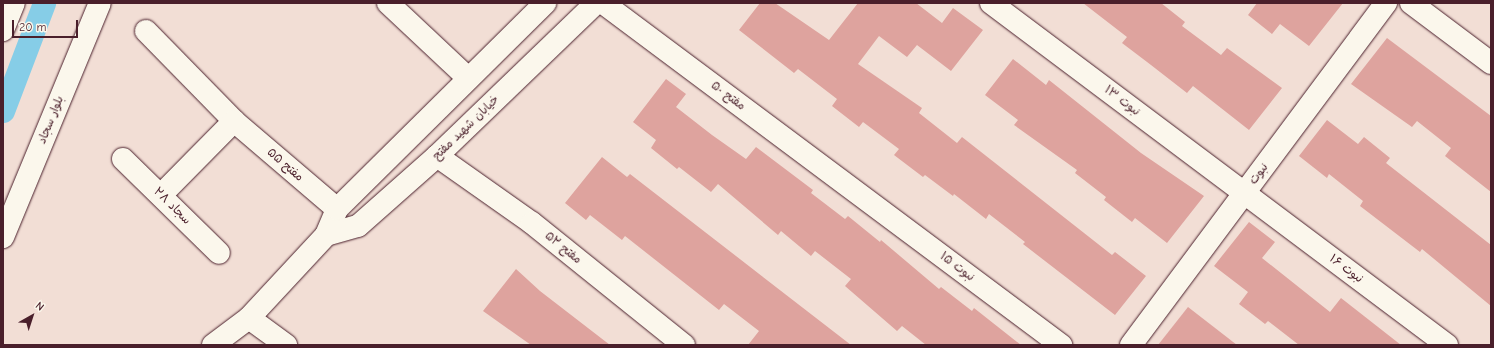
<!DOCTYPE html>
<html>
<head>
<meta charset="utf-8">
<style>
  body { margin:0 }
  #map { position:relative; width:1494px; height:348px; overflow:hidden; background:#f2ded5; font-family:"Comic Neue","Playpen Sans Arabic",sans-serif }
  div>[style] { position:absolute }
  .canal>* { height:23px; margin:-11.5px; padding:0 11.5px; transform-origin:11.5px; border-radius:11.5px; background:#86cde7 }
  .building>* { inset:0; background:#dea39e }
  .roads { filter:drop-shadow(0 0 1px #4a1f2b) drop-shadow(0 0 1px #4a1f2b) }
  .minor>* { height:22px; margin:-11px; padding:0 11px; transform-origin:11px; border-radius:11px; background:#fbf7ec }
  .major>* { height:22px; margin:-11px; padding:0 11px; transform-origin:11px; border-radius:11px; background:#fbf7ec }
  span { translate:-50% -50%; white-space:nowrap; text-align:center; line-height:1.15; -webkit-text-stroke:4px #fbf7ec; paint-order:stroke }
  .street-label { font-size:12px; color:#4a1f2b }
  .frame { position:absolute; inset:0; border:4px solid #4a1f2b; pointer-events:none }
  .north { position:absolute; left:12px; top:296px; width:40px; height:40px; -webkit-text-stroke:3px #fbf7ec; paint-order:stroke; rotate:39deg; font-size:11px; font-weight:700; line-height:16px; text-align:center; color:#4a1f2b }
  .north::after { content:''; display:block; margin:auto; width:14px; height:18px; background:#4a1f2b; clip-path:polygon(50% 0,100% 100%,50% 72%,0 100%) }
  .scale { position:absolute; left:12px; top:20px; width:66px; height:18px; box-sizing:border-box; border:2px solid #4a1f2b; border-top:0; padding-left:5px; font-size:12px; line-height:14px; white-space:nowrap; color:#4a1f2b; -webkit-text-stroke:3px #fbf7ec; paint-order:stroke }
</style>
</head>
<body>
<div id="map">
  <div class="canal">
    <div style="left:3px;top:111px;width:116px;rotate:-69.2deg"></div>
  </div>
  <div class="building">
    <div style="clip-path:polygon(760px 3px,775px 3px,829px 40px,858px 3px,916px 3px,942px 23px,953px 8px,983px 30px,951px 71px,917px 45px,907px 57px,879px 36px,858px 64px,922px 108px,919px 113px,957px 143px,962px 137px,1112px 255px,1115px 252px,1146px 276px,1115px 315px,1023px 244px,1025px 242px,989px 214px,986px 219px,954px 194px,953px 196px,925px 175px,923px 177px,894px 155px,899px 149px,863px 122px,859px 127px,832px 106px,837px 99px,798px 69px,794px 73px,739px 30px)"></div>
    <div style="clip-path:polygon(1083px 3px,1161px 3px,1185px 22px,1182px 26px,1221px 55px,1227px 48px,1282px 88px,1249px 130px,1193px 86px,1187px 93px,1151px 65px,1122px 43px,1127px 37px)"></div>
    <div style="clip-path:polygon(1257px 3px,1343px 3px,1309px 46px,1280px 24px,1272px 34px,1248px 15px)"></div>
    <div style="clip-path:polygon(1387px 38px,1491px 116px,1491px 192px,1445px 156px,1451px 148px,1417px 121px,1412px 127px,1351px 84px)"></div>
    <div style="clip-path:polygon(1013px 59px,1046px 85px,1049px 80px,1141px 153px,1204px 196px,1167px 243px,1135px 218px,1132px 222px,1104px 200px,1106px 197px,1075px 173px,1077px 170px,1014px 125px,1018px 120px,985px 95px)"></div>
    <div style="clip-path:polygon(666px 79px,686px 94px,676px 107px,712px 135px,746px 159px,756px 147px,813px 190px,811px 193px,845px 219px,848px 216px,880px 242px,881px 240px,939px 289px,941px 287px,972px 311px,974px 308px,1021px 345px,926px 345px,902px 326px,897px 331px,845px 286px,851px 279px,815px 251px,811px 256px,781px 231px,778px 235px,718px 184px,711px 192px,679px 167px,677px 169px,651px 148px,656px 140px,633px 122px)"></div>
    <div style="clip-path:polygon(1327px 120px,1358px 144px,1364px 137px,1390px 158px,1386px 163px,1491px 245px,1491px 306px,1422px 249px,1420px 252px,1360px 206px,1363px 201px,1329px 174px,1327px 178px,1299px 156px)"></div>
    <div style="clip-path:polygon(602px 157px,627px 177px,630px 174px,851px 345px,748px 345px,759px 331px,724px 304px,719px 310px,625px 236px,622px 240px,590px 215px,586px 220px,565px 203px)"></div>
    <div style="clip-path:polygon(1249px 222px,1275px 242px,1262px 258px,1330px 312px,1341px 298px,1401px 345px,1299px 345px,1268px 321px,1265px 324px,1239px 304px,1248px 292px,1214px 266px)"></div>
    <div style="clip-path:polygon(516px 269px,540px 291px,610px 345px,531px 345px,483px 311px)"></div>
    <div style="clip-path:polygon(1188px 307px,1237px 345px,1158px 345px)"></div>
  </div>
  <div class="roads">
    <div class="minor">
      <div style="left:388px;top:3px;width:110px;rotate:43.2deg"></div>
      <div style="left:603px;top:3px;width:572px;rotate:36.75deg"></div>
      <div style="left:991px;top:3px;width:570px;rotate:36.87deg"></div>
      <div style="left:1411px;top:3px;width:100px;rotate:36.9deg"></div>
      <div style="left:146px;top:31px;width:126px;rotate:45.6deg"></div>
      <div style="left:234px;top:121px;width:135px;rotate:40.5deg"></div>
      <div style="left:437px;top:156px;width:116px;rotate:35.2deg"></div>
      <div style="left:532px;top:223px;width:195px;rotate:38.8deg"></div>
      <div style="left:123px;top:159px;width:134px;rotate:44.4deg"></div>
      <div style="left:161px;top:195px;width:104px;rotate:-45.4deg"></div>
      <div style="left:326px;top:235px;width:33px;rotate:-16deg"></div>
      <div style="left:358px;top:226px;width:106px;rotate:-41.5deg"></div>
      <div style="left:437px;top:156px;width:221px;rotate:-43.9deg"></div>
      <div style="left:249px;top:318px;width:46px;rotate:36.1deg"></div>
      <div style="left:213px;top:345px;width:45px;rotate:-36.9deg"></div>
      <div style="left:249px;top:318px;width:113px;rotate:-47.1deg"></div>
      <div style="left:326px;top:235px;width:28px;rotate:-67deg"></div>
      <div style="left:337px;top:209px;width:293px;rotate:-44.7deg"></div>
      <div style="left:1131px;top:345px;width:427px;rotate:-53.3deg"></div>
    </div>
    <div class="major">
      <div style="left:3px;top:30px;width:29px;rotate:-68deg"></div>
      <div style="left:3px;top:237px;width:253px;rotate:-67.5deg"></div>
    </div>
  </div>
  <div class="street-label">
    <span style="left:728px;top:96px;rotate:37deg">مفتح ۵۰</span>
    <span style="left:1122px;top:101px;rotate:37deg">نبوت ۱۳</span>
    <span style="left:51px;top:120px;rotate:-68deg">بلوار سجاد</span>
    <span style="left:466px;top:128px;rotate:-44deg">خیابان شهید مفتح</span>
    <span style="left:285px;top:165px;rotate:41deg">مفتح ۵۵</span>
    <span style="left:1259px;top:174px;rotate:-53deg">نبوت</span>
    <span style="left:172px;top:206px;rotate:45deg">سجاد ۲۸</span>
    <span style="left:563px;top:248px;rotate:39deg">مفتح ۵۲</span>
    <span style="left:957px;top:267px;rotate:37deg">نبوت ۱۵</span>
    <span style="left:1346px;top:269px;rotate:37deg">نبوت ۱۶</span>
  </div>
  <div class="frame"></div>
  <div class="north">N</div>
  <div class="scale">20 m</div>
</div>
</body>
</html>
